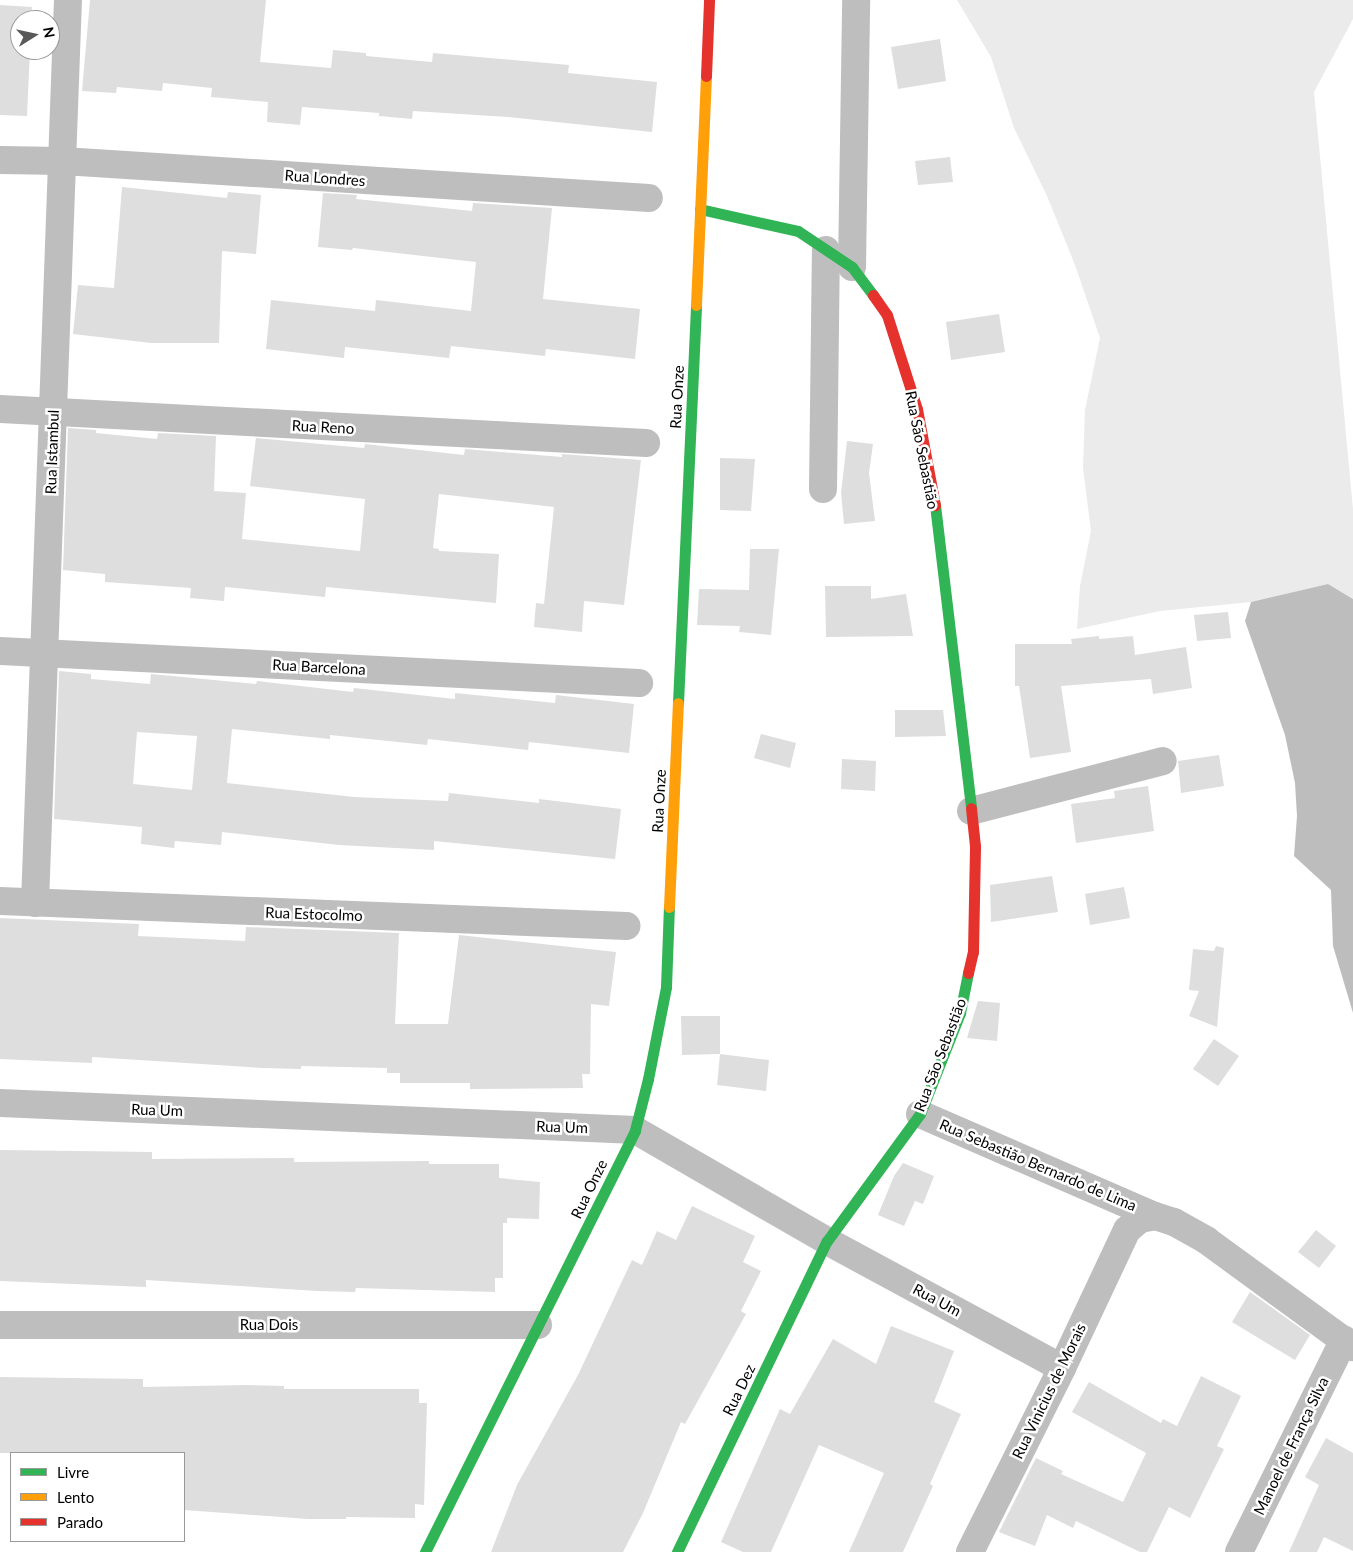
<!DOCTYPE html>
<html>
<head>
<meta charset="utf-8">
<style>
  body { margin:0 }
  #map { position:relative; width:1353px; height:1552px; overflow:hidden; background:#fff; font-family:Lato,sans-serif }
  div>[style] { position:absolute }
  .green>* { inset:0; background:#ebebeb }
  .water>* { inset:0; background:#bdbdbd }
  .building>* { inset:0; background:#dedede }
  .street>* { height:28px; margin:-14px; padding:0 14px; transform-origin:14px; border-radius:14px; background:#bebebe }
  .fast>* { height:11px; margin:-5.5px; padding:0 5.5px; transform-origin:5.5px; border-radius:5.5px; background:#30b455 }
  .slow>* { height:11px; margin:-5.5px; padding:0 5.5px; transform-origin:5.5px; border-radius:5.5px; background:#ff9f0a }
  .jam>* { height:11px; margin:-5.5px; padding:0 5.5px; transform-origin:5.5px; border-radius:5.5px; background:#e5322d }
  span { translate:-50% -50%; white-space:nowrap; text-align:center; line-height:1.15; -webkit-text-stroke:5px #fff; paint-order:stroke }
  .street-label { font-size:15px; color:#000 }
  .legend { position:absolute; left:10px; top:1452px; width:175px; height:90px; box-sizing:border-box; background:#fff; border:1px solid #999; margin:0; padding:6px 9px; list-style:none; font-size:15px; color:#000 }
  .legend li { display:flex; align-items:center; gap:10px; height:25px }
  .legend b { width:25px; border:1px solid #999 }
  .north { position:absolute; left:10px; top:10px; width:50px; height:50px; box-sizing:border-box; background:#fff; border:1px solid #999; border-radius:50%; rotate:80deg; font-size:14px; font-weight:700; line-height:20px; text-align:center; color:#000 }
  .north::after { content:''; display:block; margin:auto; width:18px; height:22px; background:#595959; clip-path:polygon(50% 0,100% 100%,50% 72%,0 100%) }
</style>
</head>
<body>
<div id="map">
  <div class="green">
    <div style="clip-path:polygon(957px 0,1353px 0,1353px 19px,1314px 92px,1353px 509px,1353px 599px,1328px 584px,1251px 602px,1160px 611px,1077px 629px,1080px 586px,1091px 531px,1083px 468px,1085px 410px,1100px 338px,1075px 265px,1047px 196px,1014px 128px,991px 57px)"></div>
  </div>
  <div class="water">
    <div style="clip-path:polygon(1328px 584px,1353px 599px,1353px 1013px,1333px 946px,1331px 890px,1294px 856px,1297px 816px,1295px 783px,1285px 735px,1245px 621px,1251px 602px)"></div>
  </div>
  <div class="building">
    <div style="clip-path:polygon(90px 0,266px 0,260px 62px,331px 68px,333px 50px,366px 53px,366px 56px,432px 62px,433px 53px,569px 65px,568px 73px,657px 82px,652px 132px,508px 117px,413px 111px,412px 119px,379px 116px,379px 113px,302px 107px,300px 125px,267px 122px,268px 102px,211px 97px,212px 88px,163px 83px,162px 91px,117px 87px,116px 93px,82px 91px)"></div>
    <div style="clip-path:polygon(0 5px,32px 7px,31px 20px,20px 20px,20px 50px,30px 50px,27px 116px,0 115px)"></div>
    <div style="clip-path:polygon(940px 39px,946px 81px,898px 89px,891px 47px)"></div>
    <div style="clip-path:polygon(950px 157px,953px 182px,918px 185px,915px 161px)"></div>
    <div style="clip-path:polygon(122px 187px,227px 198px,228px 192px,261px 195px,256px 254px,222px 251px,219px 343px,151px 343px,73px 334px,78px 285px,114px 288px)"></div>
    <div style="clip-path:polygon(323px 193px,357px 195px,356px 199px,472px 211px,473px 203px,552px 208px,543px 299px,640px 309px,635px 359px,546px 349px,545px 356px,451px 346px,449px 358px,345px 347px,344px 358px,266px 349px,271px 300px,375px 311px,376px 300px,471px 311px,476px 262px,353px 248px,352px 250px,318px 247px)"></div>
    <div style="clip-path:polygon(999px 314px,1005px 352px,951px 360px,946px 322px)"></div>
    <div style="clip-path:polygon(68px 428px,96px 430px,96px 433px,157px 439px,158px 433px,216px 436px,214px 491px,246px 493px,242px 539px,360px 551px,365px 499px,250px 486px,256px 438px,364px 448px,365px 444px,464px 455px,465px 449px,562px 457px,562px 454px,641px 460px,624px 605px,584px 601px,582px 632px,534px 627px,536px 603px,544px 604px,554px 507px,439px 494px,433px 548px,439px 549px,439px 551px,499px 554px,496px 603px,326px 587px,325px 597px,225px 587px,224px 601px,190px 598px,191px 588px,105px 582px,105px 574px,63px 570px)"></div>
    <div style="clip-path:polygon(847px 441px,873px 444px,869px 473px,875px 521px,844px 524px,841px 493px)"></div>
    <div style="clip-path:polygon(720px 458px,755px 459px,751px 511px,720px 510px)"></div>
    <div style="clip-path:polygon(750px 549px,779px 549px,771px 635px,739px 632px,740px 626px,697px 625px,699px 589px,749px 590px)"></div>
    <div style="clip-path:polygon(825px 586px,871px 586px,871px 599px,906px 594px,913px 636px,826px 637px)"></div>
    <div style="clip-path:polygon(1228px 612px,1231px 638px,1197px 641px,1194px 615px)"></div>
    <div style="clip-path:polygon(1099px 636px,1099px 639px,1133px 636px,1135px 655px,1186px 647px,1192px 688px,1153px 694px,1151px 679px,1061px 686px,1071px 752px,1030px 758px,1019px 686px,1015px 686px,1015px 644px,1072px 644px,1071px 639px)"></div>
    <div style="clip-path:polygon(evenodd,59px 671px,91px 674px,91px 679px,150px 684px,151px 674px,256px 684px,257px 681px,353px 692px,354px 688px,455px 699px,455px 693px,555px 703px,556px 695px,634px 704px,629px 753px,529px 742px,528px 750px,428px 739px,427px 745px,330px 735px,330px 739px,232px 729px,227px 783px,354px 797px,448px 801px,449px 793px,539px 803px,539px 799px,621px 809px,615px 859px,434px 841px,434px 850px,339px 845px,222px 832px,221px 845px,175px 841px,174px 848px,141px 844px,142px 827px,54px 819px,59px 671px,137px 732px,197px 736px,192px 790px,133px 784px,137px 732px)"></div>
    <div style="clip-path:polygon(895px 710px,943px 710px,946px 736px,895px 737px)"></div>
    <div style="clip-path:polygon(761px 734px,796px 743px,790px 768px,754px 758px)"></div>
    <div style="clip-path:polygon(1219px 755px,1224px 786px,1181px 793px,1178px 761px)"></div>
    <div style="clip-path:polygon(842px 759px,876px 761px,875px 791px,841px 789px)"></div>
    <div style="clip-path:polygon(1148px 786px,1154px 831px,1076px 843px,1071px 804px,1115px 798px,1114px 791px)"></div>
    <div style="clip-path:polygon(1052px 876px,1058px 912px,991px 922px,990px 885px)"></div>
    <div style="clip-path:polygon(1124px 887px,1130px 918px,1090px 925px,1085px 894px)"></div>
    <div style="clip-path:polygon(0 918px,139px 924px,138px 936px,245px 941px,246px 927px,399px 933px,395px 1024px,448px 1024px,459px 935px,616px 952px,609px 1006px,591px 1004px,590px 1074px,582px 1074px,583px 1088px,470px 1089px,470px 1083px,400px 1083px,400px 1073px,387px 1073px,387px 1068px,301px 1066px,301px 1069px,263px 1068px,92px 1057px,92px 1063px,0 1059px)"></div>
    <div style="clip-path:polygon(1216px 946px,1224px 948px,1217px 1027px,1189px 1016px,1199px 991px,1189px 990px,1193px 949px,1214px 951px)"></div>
    <div style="clip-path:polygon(978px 1001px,1000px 1003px,997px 1041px,967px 1038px)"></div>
    <div style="clip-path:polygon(681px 1016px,720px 1016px,720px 1054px,682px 1055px)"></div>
    <div style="clip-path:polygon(1214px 1039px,1239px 1056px,1218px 1086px,1193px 1069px)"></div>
    <div style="clip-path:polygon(720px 1054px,769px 1060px,766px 1091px,717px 1085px)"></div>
    <div style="clip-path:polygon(0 1150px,152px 1152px,152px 1159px,294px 1158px,294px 1162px,429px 1161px,429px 1164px,499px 1164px,499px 1178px,540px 1182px,539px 1219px,507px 1218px,507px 1223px,503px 1223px,503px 1278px,495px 1278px,495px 1292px,356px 1288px,355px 1292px,317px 1291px,146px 1280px,146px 1287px,0 1281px)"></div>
    <div style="clip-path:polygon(903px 1163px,934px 1176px,923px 1204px,915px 1201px,904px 1226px,878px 1215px,894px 1176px)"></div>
    <div style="clip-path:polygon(692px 1206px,755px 1236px,743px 1262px,761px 1271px,741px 1311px,746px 1314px,685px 1424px,681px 1422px,643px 1513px,623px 1552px,491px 1552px,517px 1485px,578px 1375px,632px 1260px,642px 1265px,657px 1231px,676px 1240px)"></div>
    <div style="clip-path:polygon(1316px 1230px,1336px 1246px,1319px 1268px,1298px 1252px)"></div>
    <div style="clip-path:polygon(1250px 1292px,1310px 1335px,1295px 1360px,1232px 1322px)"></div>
    <div style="clip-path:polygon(891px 1326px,954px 1351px,934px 1402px,961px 1414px,930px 1484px,933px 1486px,903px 1552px,849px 1552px,884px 1473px,819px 1445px,771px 1552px,743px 1552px,721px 1542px,780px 1409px,790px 1414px,833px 1339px,876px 1364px)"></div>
    <div style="clip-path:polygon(1201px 1376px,1241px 1396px,1217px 1446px,1224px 1449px,1190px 1518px,1169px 1507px,1147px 1552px,1140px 1552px,1076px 1521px,1073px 1528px,1047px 1515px,1035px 1546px,999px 1532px,1036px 1458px,1063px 1471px,1061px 1474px,1123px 1502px,1146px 1453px,1072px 1412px,1089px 1382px,1161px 1423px,1163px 1419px,1177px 1426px)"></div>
    <div style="clip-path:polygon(0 1377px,143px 1379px,143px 1387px,246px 1385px,284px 1386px,284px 1389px,419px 1389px,419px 1403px,427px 1403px,424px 1505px,415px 1504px,415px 1518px,346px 1517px,346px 1519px,308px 1519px,184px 1510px,184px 1453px,0 1453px)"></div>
    <div style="clip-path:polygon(1326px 1438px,1353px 1453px,1353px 1551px,1324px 1537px,1317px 1552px,1289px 1552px,1319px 1485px,1305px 1477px)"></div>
  </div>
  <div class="street">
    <div style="left:0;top:160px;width:63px;rotate:0.9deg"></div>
    <div style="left:63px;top:161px;width:587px;rotate:3.61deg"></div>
    <div style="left:852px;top:267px;width:267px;rotate:-89.1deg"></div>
    <div style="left:0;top:409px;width:647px;rotate:3.01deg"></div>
    <div style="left:823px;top:489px;width:239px;rotate:-89.3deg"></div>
    <div style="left:0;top:651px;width:640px;rotate:2.87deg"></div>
    <div style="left:971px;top:811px;width:198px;rotate:-14.6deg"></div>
    <div style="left:0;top:901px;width:627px;rotate:2.28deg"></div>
    <div style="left:35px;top:903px;width:904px;rotate:-87.91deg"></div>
    <div style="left:0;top:1103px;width:636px;rotate:2.43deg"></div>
    <div style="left:635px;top:1130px;width:222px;rotate:30deg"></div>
    <div style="left:827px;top:1241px;width:267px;rotate:28.4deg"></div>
    <div style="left:920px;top:1114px;width:256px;rotate:23.5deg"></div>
    <div style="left:0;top:1325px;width:538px"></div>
    <div style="left:970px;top:1552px;width:206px;rotate:-63.4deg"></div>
    <div style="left:1062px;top:1368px;width:153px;rotate:-64.8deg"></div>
    <div style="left:1127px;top:1230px;width:17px;rotate:-40deg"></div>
    <div style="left:1140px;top:1219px;width:15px;rotate:-11deg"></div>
    <div style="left:1155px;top:1216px;width:20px;rotate:18deg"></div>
    <div style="left:1174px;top:1222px;width:37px;rotate:29deg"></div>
    <div style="left:1206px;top:1240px;width:182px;rotate:36.1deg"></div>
    <div style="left:1239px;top:1552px;width:237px;rotate:-63.7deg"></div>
  </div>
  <div class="fast">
    <div style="left:700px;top:209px;width:100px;rotate:12.7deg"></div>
    <div style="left:798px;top:231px;width:65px;rotate:33.7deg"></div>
    <div style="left:852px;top:267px;width:35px;rotate:53deg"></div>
    <div style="left:935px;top:505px;width:305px;rotate:83.2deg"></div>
    <div style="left:678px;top:703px;width:398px;rotate:-87.4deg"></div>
    <div style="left:425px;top:1552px;width:471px;rotate:-63.5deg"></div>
    <div style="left:635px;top:1130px;width:53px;rotate:-75.7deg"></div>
    <div style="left:648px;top:1079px;width:94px;rotate:-78.9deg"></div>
    <div style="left:666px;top:987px;width:80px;rotate:-87.9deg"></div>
    <div style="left:677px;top:1552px;width:345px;rotate:-64.3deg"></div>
    <div style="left:827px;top:1241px;width:157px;rotate:-53.8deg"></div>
    <div style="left:920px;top:1114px;width:109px;rotate:-68.4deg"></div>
    <div style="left:960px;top:1013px;width:41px;rotate:-78.7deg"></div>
  </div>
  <div class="slow">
    <div style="left:696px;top:305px;width:229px;rotate:-87.5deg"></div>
    <div style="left:669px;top:907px;width:204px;rotate:-87.5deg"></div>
  </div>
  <div class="jam">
    <div style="left:706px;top:76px;width:76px;rotate:-87.7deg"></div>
    <div style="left:873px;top:295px;width:24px;rotate:55deg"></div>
    <div style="left:887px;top:315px;width:99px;rotate:72.3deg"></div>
    <div style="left:917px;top:409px;width:98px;rotate:79.4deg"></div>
    <div style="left:968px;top:973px;width:22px;rotate:-77deg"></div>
    <div style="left:973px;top:952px;width:106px;rotate:-88.9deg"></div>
    <div style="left:975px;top:846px;width:38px;rotate:-96deg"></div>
  </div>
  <div class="street-label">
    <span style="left:325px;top:178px;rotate:4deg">Rua Londres</span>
    <span style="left:677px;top:397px;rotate:-87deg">Rua Onze</span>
    <span style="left:323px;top:427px;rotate:3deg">Rua Reno</span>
    <span style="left:922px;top:450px;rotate:79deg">Rua São Sebastião</span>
    <span style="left:52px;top:452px;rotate:-88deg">Rua Istambul</span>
    <span style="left:319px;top:667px;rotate:3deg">Rua Barcelona</span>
    <span style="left:659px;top:801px;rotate:-87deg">Rua Onze</span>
    <span style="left:314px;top:914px;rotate:2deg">Rua Estocolmo</span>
    <span style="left:940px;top:1055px;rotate:-69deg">Rua São Sebastião</span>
    <span style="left:157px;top:1110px;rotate:2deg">Rua Um</span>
    <span style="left:562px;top:1127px;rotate:2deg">Rua Um</span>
    <span style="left:1038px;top:1165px;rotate:23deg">Rua Sebastião Bernardo de Lima</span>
    <span style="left:589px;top:1189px;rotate:-64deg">Rua Onze</span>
    <span style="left:937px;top:1300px;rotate:28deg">Rua Um</span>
    <span style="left:269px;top:1325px">Rua Dois</span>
    <span style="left:739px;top:1390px;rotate:-64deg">Rua Dez</span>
    <span style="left:1049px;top:1391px;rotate:-64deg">Rua Vinicius de Morais</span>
    <span style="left:1291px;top:1446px;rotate:-64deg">Manoel de França Silva</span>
  </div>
  <ul class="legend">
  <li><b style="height:6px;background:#30b455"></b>Livre</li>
  <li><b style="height:6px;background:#ff9f0a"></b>Lento</li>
  <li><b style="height:6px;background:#e5322d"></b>Parado</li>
  </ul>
  <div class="north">N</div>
</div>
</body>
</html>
